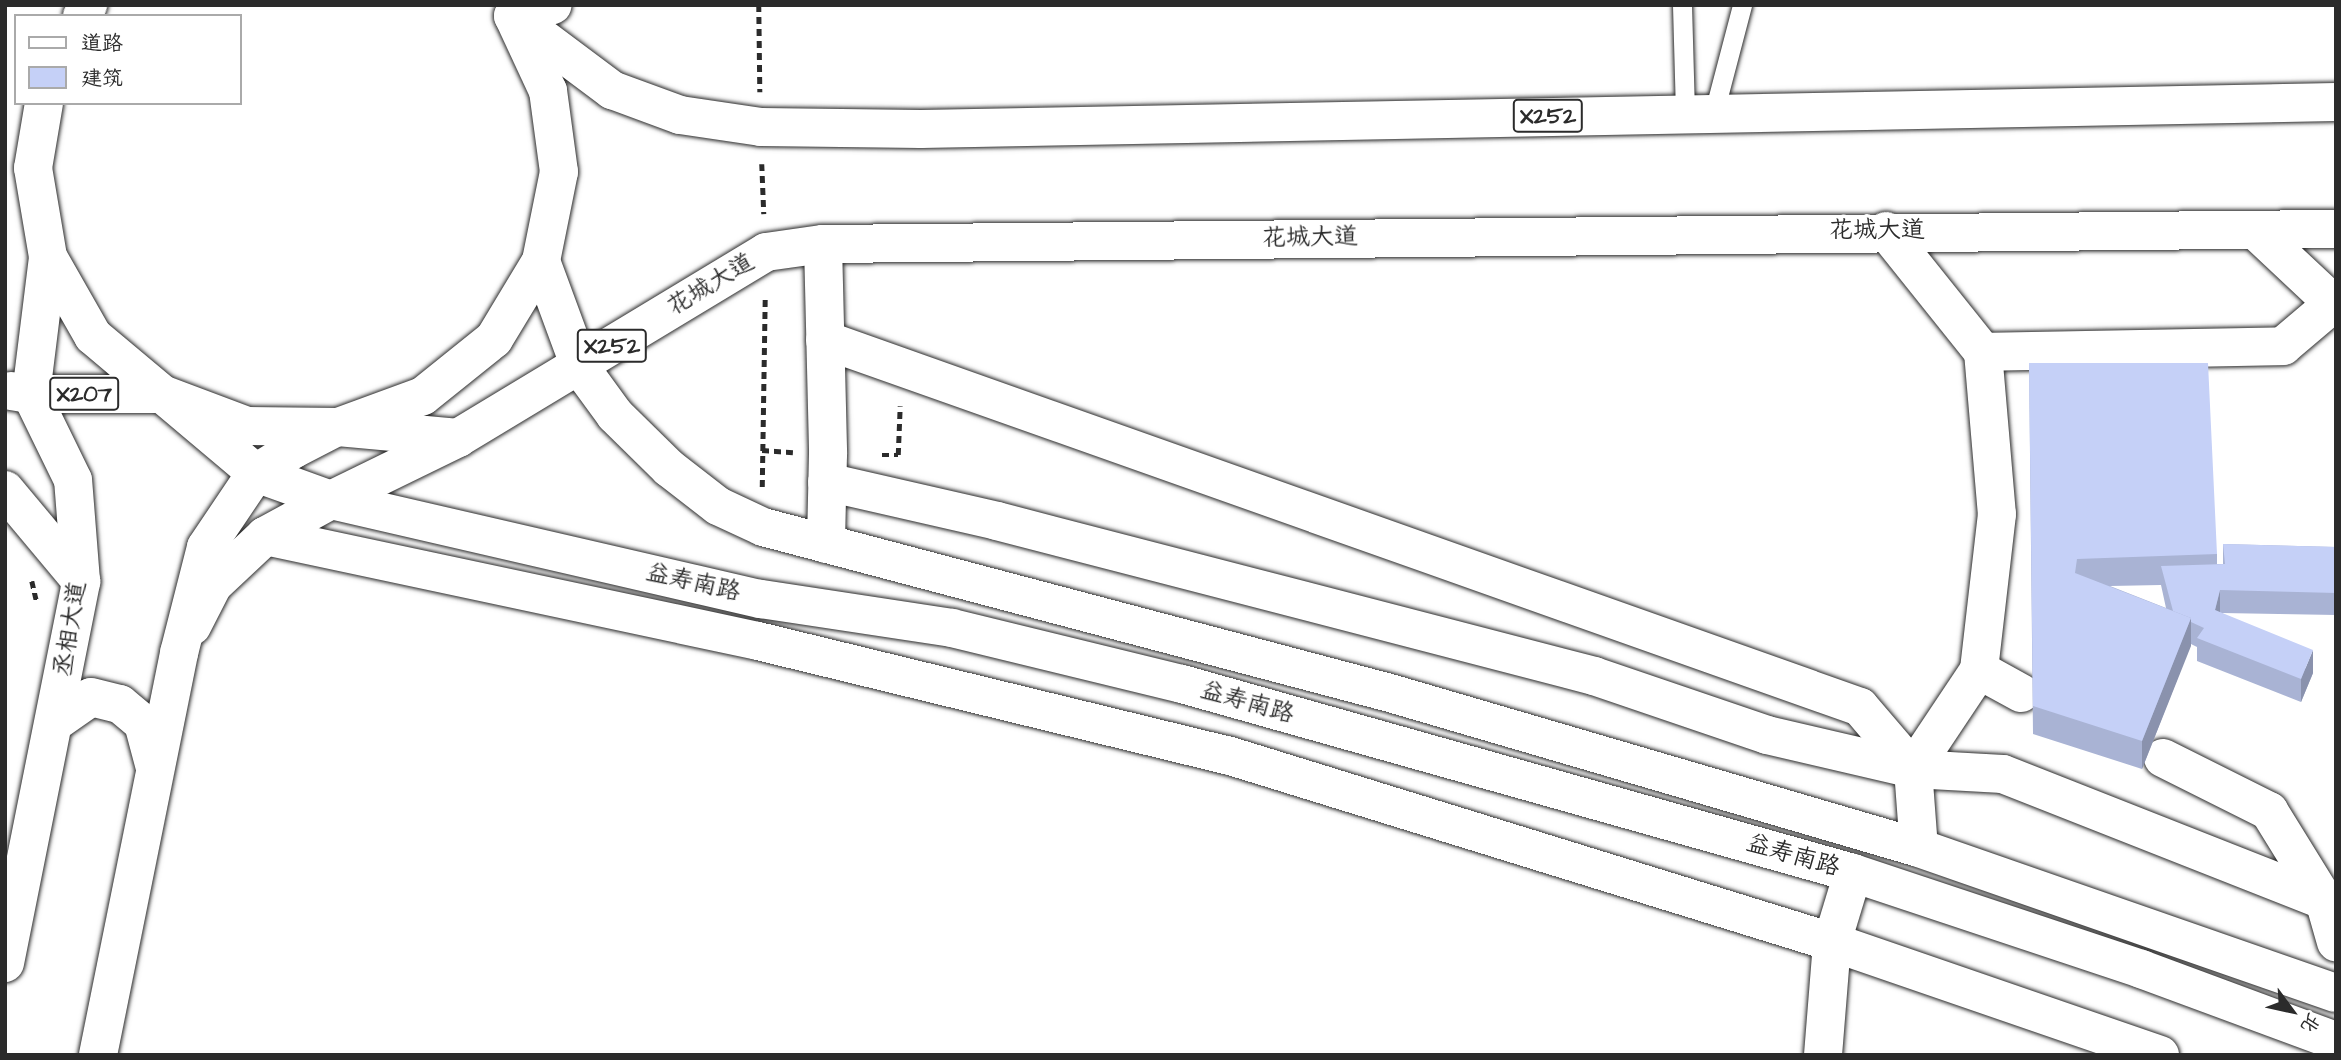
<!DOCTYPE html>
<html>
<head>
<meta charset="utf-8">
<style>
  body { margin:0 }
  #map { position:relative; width:2341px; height:1060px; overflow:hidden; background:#fff; font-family:"Architects Daughter","LXGW WenKai TC",sans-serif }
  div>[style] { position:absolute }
  .path>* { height:4.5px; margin-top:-2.25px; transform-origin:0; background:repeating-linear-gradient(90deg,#2b2b2b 0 7px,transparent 0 12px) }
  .roads { filter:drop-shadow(0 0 2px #2b2b2b) drop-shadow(0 0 2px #2b2b2b) }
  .lane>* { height:19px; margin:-9.5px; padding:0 9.5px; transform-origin:9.5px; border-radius:9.5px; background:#fff }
  .street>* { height:38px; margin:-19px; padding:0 19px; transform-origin:19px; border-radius:19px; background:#fff }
  .secondary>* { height:38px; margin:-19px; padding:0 19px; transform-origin:19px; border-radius:19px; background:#fff }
  .primary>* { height:38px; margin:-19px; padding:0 19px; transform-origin:19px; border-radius:19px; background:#fff }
  .wall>* { inset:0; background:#a9b3d4 }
  .shaded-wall>* { inset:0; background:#8a92ad }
  .building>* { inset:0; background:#c5d0f7 }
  span { translate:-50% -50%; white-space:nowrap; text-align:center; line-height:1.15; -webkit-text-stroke:7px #fff; paint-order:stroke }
  .shield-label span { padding:2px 5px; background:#fff; border:2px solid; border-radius:5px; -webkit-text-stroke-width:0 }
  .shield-label { font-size:23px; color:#2b2b2b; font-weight:700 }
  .street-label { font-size:24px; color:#2b2b2b }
  .frame { position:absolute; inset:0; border:7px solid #2b2b2b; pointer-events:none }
  .legend { position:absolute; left:14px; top:14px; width:228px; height:91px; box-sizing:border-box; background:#fff; border:2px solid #aaa; margin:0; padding:9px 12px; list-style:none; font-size:21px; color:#2b2b2b }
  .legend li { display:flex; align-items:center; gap:14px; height:35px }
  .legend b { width:35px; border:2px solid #aaa }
  .north { position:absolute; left:2257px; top:976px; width:70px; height:70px; -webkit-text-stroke:5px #fff; paint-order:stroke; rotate:123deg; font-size:19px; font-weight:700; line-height:28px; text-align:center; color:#2b2b2b }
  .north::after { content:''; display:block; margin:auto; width:24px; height:32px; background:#2b2b2b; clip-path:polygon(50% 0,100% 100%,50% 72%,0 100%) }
</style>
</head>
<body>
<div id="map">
  <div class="path">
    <div style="left:759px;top:5px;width:87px;rotate:89.3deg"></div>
    <div style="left:762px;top:164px;width:50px;rotate:87.7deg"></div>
    <div style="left:762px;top:450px;width:31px;rotate:4deg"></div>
    <div style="left:882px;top:455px;width:16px"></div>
    <div style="left:898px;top:455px;width:49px;rotate:-87.7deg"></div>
    <div style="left:762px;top:487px;width:190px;rotate:-89.1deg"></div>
    <div style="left:32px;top:581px;width:23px;rotate:77deg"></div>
  </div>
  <div class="roads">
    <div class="lane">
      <div style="left:1682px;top:5px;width:108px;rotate:88.4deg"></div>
      <div style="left:1714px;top:112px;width:111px;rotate:-75.3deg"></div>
    </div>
    <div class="street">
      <div style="left:1886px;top:231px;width:155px;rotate:51.3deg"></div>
      <div style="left:1983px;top:352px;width:163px;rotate:85.1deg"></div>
      <div style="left:1997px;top:514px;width:157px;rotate:96.6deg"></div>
      <div style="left:1979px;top:670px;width:119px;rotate:123.7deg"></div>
      <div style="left:825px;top:340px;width:1098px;rotate:19.52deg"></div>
      <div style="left:1860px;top:707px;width:82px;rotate:49.5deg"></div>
      <div style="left:1913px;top:769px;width:79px;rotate:85.7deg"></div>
      <div style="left:1983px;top:352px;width:300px;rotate:-1.1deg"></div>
      <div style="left:2283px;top:346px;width:70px;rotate:-40.3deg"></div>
      <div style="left:827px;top:482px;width:174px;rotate:12.9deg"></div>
      <div style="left:997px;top:521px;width:617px;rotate:14.55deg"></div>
      <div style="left:1594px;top:676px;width:183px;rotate:18.8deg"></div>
      <div style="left:1767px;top:735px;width:150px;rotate:13.1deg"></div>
      <div style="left:1913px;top:769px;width:90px;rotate:3.2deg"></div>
      <div style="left:2003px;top:774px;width:358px;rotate:21.5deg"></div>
      <div style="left:265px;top:536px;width:504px;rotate:12.02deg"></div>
      <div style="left:758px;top:641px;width:483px;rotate:13.7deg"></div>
      <div style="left:1227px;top:755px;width:633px;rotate:17.18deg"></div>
      <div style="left:1832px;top:942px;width:347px;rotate:19deg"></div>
      <div style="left:1979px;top:670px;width:48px;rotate:28.7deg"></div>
      <div style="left:2163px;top:758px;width:119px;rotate:26.6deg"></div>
      <div style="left:2269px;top:811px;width:105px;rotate:58.3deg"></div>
      <div style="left:2324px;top:900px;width:44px;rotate:74.1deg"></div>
      <div style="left:1823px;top:1055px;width:113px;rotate:-85.4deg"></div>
      <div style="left:1832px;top:942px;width:72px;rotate:-73.1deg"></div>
    </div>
    <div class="secondary">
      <div style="left:513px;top:16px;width:41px;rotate:-15.4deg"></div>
      <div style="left:2257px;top:232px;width:108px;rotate:43.1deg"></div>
      <div style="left:823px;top:244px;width:210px;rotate:88.6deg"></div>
      <div style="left:828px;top:454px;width:90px;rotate:91.3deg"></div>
      <div style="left:541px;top:261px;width:113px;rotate:69.8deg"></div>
      <div style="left:580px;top:367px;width:59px;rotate:53.9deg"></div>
      <div style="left:615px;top:415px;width:76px;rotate:44.5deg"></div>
      <div style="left:669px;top:468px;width:62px;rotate:37.8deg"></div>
      <div style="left:718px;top:506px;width:50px;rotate:25deg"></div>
      <div style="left:763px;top:527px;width:649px;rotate:14.83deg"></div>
      <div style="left:1390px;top:693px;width:551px;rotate:16.33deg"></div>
      <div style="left:1919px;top:848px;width:441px;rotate:19.2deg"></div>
      <div style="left:167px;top:398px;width:116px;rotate:40.1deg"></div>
      <div style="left:256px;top:473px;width:80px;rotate:19.8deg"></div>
      <div style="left:331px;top:500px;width:441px;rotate:13deg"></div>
      <div style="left:761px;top:599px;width:193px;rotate:8.6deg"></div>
      <div style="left:952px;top:628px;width:237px;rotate:13.7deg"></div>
      <div style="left:1182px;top:684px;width:697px;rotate:15.73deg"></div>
      <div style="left:1853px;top:873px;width:304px;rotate:18.4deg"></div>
      <div style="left:2141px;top:969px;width:208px;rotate:20.3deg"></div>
      <div style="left:192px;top:626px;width:46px;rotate:-62.9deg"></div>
      <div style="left:213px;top:585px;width:71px;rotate:-43.3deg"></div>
      <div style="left:265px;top:536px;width:75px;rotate:-28.6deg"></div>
      <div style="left:331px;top:500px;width:141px;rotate:-26deg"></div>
    </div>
    <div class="primary">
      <div style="left:82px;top:16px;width:13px;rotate:-61deg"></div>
      <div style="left:513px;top:16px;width:124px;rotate:36.8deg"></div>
      <div style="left:612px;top:90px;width:72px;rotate:20.2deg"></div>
      <div style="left:680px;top:115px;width:82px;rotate:8.4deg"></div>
      <div style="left:761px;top:127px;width:160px;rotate:0.7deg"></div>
      <div style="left:921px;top:129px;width:1415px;rotate:-1.09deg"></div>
      <div style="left:44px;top:103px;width:66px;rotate:99.6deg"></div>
      <div style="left:33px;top:168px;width:90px;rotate:80.4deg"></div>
      <div style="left:48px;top:257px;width:91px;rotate:60.3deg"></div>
      <div style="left:93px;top:336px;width:90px;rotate:40deg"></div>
      <div style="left:162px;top:394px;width:91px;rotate:20.6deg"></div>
      <div style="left:247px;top:426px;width:91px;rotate:0.6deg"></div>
      <div style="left:338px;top:427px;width:90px;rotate:-20deg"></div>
      <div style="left:423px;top:396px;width:91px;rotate:-38.8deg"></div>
      <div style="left:494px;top:339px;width:91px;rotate:-58.9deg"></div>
      <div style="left:541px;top:261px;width:91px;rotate:-78.6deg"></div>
      <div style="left:559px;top:172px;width:82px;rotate:-97.7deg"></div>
      <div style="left:548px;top:91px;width:78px;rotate:-114.9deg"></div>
      <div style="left:11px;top:391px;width:20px;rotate:9deg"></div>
      <div style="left:31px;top:394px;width:131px"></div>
      <div style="left:338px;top:427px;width:121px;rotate:5.2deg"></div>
      <div style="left:458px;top:438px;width:360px;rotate:-31.1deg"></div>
      <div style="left:766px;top:252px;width:58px;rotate:-8deg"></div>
      <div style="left:823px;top:244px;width:1513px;rotate:-0.57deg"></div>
      <div style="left:5px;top:490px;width:119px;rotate:50.1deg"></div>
      <div style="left:54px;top:723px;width:45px;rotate:-35.1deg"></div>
      <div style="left:91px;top:697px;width:30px;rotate:14deg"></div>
      <div style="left:120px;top:704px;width:30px;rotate:40deg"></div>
      <div style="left:143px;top:723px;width:47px;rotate:75.1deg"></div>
      <div style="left:5px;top:963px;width:389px;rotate:-78.7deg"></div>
      <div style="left:81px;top:581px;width:101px;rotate:-94.5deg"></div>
      <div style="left:73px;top:480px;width:96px;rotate:-116deg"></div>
      <div style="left:31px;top:394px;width:138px;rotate:-82.9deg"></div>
      <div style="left:98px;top:1055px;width:410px;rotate:-78.6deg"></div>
      <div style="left:179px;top:653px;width:109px;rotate:-75.7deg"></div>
      <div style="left:206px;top:547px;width:89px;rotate:-56deg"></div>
      <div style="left:256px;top:473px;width:45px;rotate:-32.3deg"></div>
      <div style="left:294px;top:449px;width:44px;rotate:-27.1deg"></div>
    </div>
  </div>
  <div class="wall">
    <div style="clip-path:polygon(evenodd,2029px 363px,2217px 554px,2217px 564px,2223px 564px,2223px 544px,2336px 547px,2336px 615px,2222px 613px,2313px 673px,2301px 702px,2197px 661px,2197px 647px,2191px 644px,2142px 769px,2033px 734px,2029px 363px,2161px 585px,2166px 608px,2110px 586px,2161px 585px)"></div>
  </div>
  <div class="shaded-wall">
    <div style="clip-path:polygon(2220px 590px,2220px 613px,2215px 610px)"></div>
    <div style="clip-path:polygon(2191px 618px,2191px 646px,2142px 769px,2142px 741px)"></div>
    <div style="clip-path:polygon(2313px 650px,2313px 673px,2301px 702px,2301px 679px)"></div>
  </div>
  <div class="building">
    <div style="clip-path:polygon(2029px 363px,2208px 363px,2217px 554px,2077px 559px,2075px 573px,2191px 618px,2142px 741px,2033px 706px)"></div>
    <div style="clip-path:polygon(2223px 544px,2336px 547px,2336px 593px,2220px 590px,2215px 610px,2313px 650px,2301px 679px,2197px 638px,2204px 628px,2191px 622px,2191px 618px,2173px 611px,2161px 566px,2225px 564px)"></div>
  </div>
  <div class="shield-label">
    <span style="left:1548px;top:116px">X252</span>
    <span style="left:612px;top:346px">X252</span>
    <span style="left:84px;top:394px">X207</span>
  </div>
  <div class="street-label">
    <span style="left:1877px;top:231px">花城大道</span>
    <span style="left:1310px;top:238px;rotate:-1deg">花城大道</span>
    <span style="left:711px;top:285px;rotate:-31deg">花城大道</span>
    <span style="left:693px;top:583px;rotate:13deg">益寿南路</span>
    <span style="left:71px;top:629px;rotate:-81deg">丞相大道</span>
    <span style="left:1247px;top:703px;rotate:16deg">益寿南路</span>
    <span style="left:1793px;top:856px;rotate:16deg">益寿南路</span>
  </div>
  <div class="frame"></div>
  <ul class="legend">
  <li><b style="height:9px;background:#fff"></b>道路</li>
  <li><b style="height:19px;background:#c5d0f7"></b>建筑</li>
  </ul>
  <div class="north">北</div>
</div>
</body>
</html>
